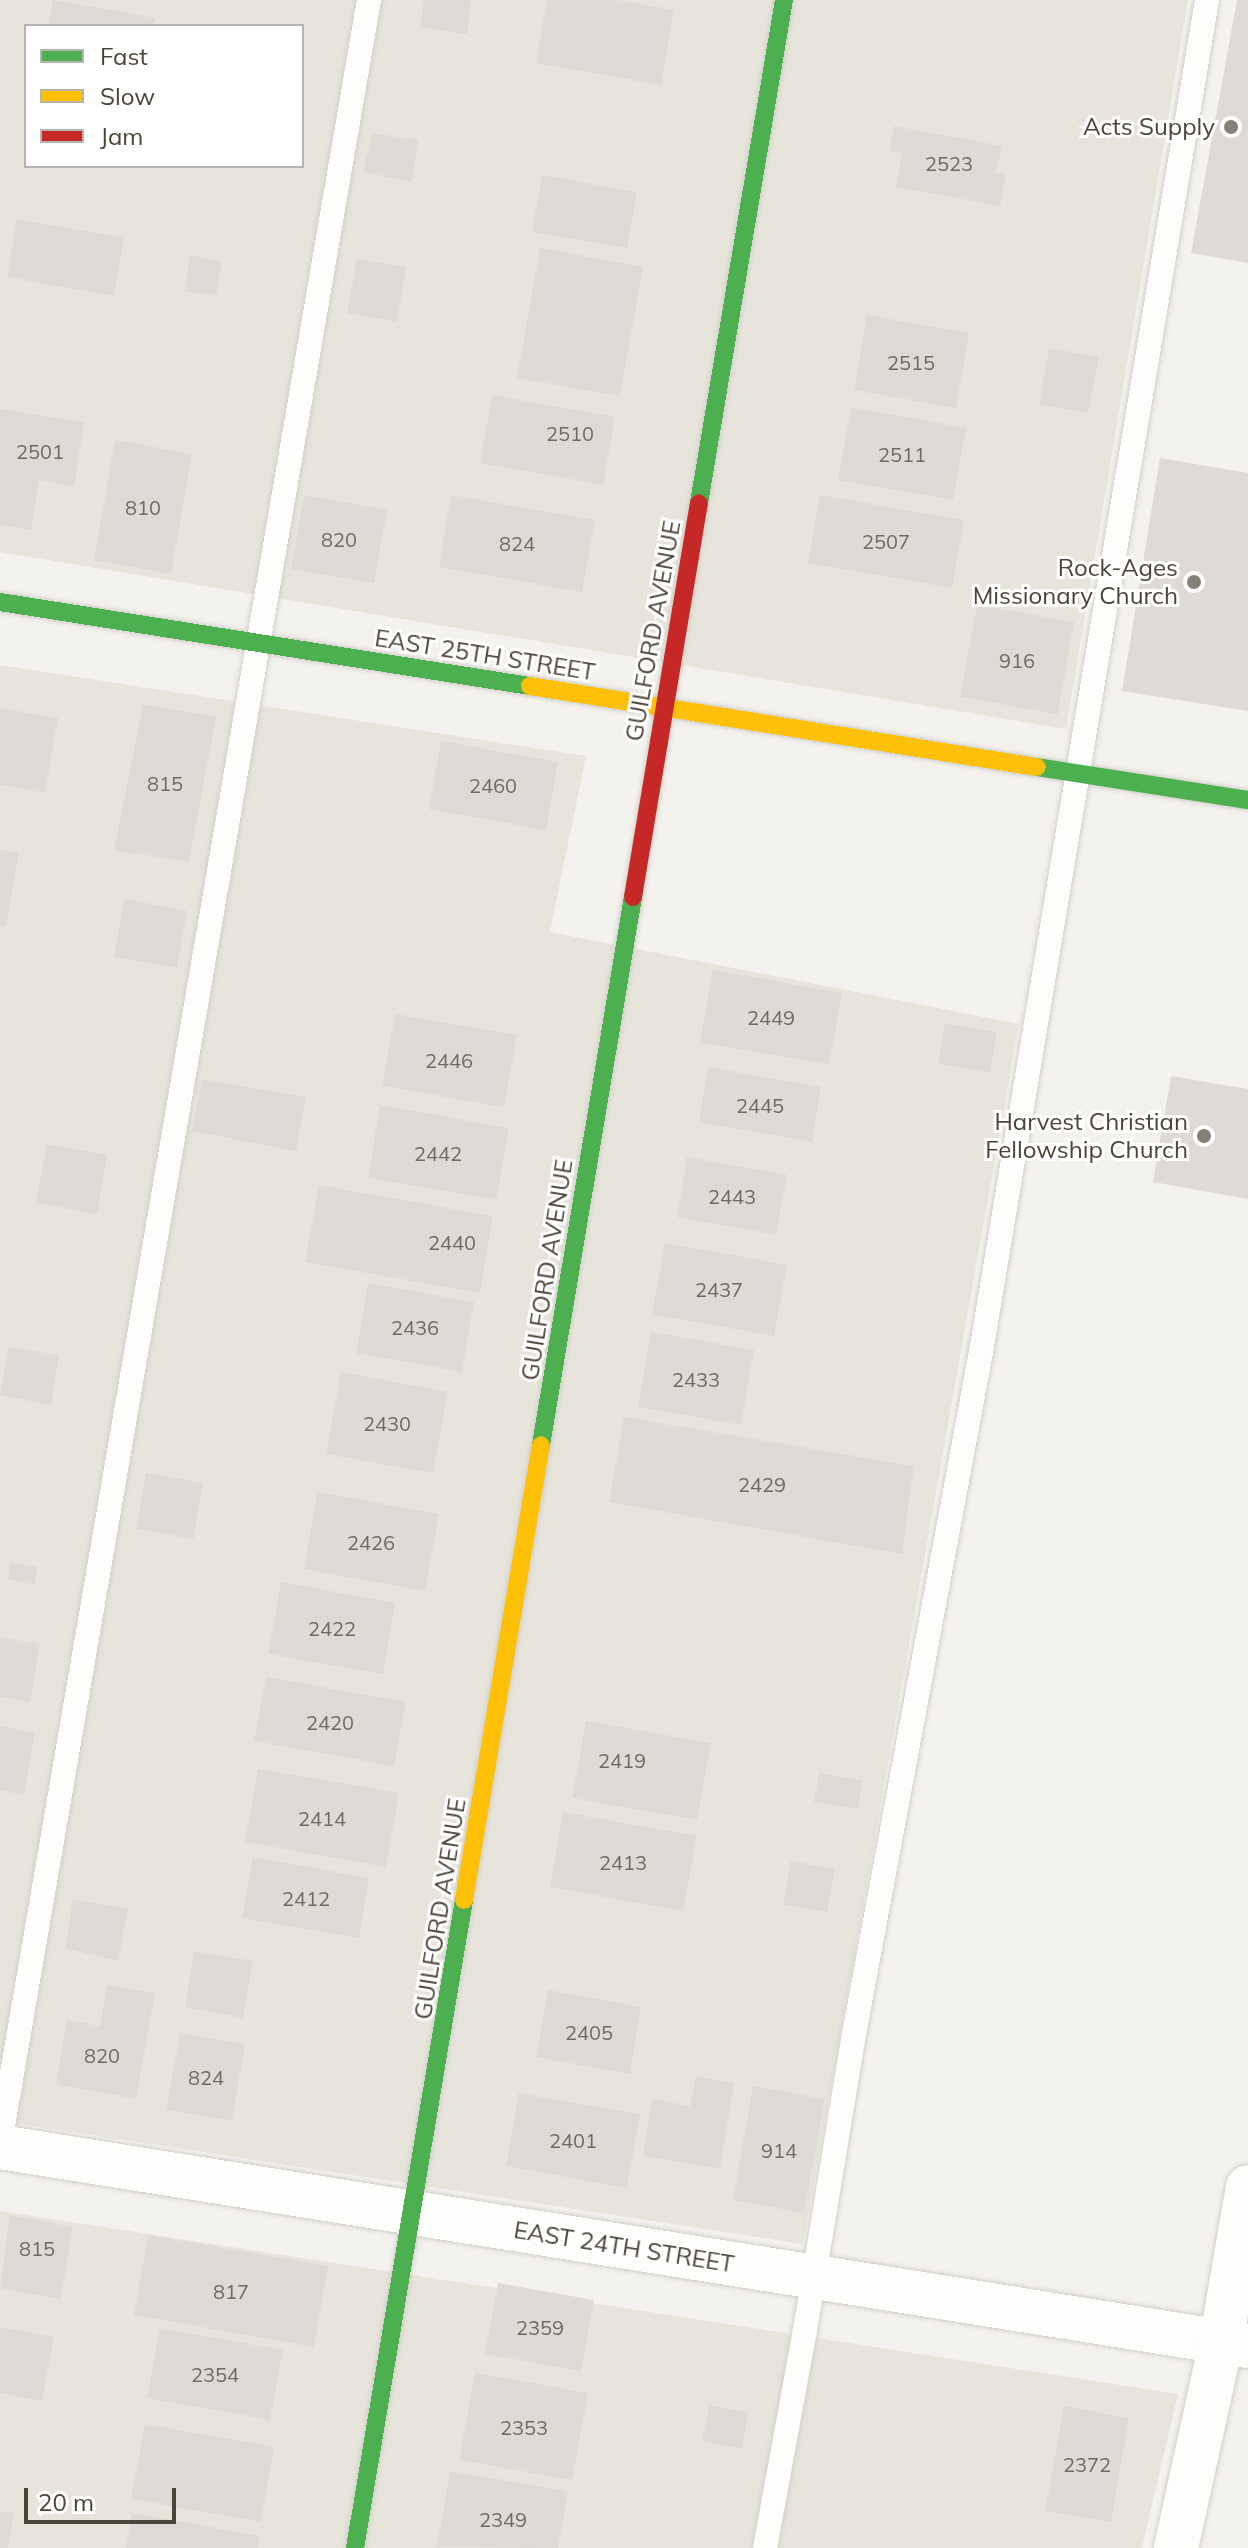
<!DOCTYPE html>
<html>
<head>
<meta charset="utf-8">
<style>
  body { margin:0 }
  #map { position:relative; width:1248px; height:2548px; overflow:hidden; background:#f4f2ee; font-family:Mulish,sans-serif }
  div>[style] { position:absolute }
  .residential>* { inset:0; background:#e7e4dc }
  .building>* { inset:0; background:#dedbd6 }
  .roads { filter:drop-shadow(0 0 2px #d2d0cb) drop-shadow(0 0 2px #d2d0cb) }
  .lane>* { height:24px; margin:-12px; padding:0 12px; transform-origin:12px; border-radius:12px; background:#fdfdfc }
  .street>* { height:44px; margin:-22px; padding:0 22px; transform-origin:22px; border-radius:22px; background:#fdfdfc }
  .fast>* { height:18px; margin:-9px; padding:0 9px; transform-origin:9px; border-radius:9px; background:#4caf50 }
  .slow>* { height:18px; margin:-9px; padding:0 9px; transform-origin:9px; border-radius:9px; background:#ffc107 }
  .jam>* { height:18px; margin:-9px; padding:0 9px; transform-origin:9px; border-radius:9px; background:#c62828 }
  .dots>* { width:22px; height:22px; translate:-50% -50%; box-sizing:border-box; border:4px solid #fff; border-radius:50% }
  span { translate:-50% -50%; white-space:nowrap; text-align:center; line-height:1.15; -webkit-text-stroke:6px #fff; paint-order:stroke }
  .number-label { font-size:20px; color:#706a61 }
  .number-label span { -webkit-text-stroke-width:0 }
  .poi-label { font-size:24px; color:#4b4439 }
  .right { translate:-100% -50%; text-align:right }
  .street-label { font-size:24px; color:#4b4439 }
  .legend { position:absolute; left:24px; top:24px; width:280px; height:144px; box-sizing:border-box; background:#fff; border:2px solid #b7b4b0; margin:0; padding:10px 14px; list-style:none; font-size:24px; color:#4b4439 }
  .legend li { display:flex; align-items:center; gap:16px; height:40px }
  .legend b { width:40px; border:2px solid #b7b4b0 }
  .scale { position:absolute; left:24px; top:2488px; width:152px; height:36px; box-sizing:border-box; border:4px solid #4b4439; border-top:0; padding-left:10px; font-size:24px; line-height:28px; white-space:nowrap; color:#4b4439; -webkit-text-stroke:6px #fff; paint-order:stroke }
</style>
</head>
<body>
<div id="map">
  <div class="residential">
    <div style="clip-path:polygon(evenodd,0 0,1188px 0,1066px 729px,0 552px,0 0,26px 26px,302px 26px,302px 166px,26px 166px,26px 26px)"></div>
    <div style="clip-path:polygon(0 665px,586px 756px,550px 932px,1019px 1024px,803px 2244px,0 2121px)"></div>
    <div style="clip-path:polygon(0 2211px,1178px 2394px,1142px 2548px,0 2548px)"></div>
  </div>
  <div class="building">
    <div style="clip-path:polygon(53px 0,156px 18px,154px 26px,48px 26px)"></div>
    <div style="clip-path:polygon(424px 0,471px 0,467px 34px,420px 27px)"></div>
    <div style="clip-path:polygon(547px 0,617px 0,674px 10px,661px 85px,536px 63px)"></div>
    <div style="clip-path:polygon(1237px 0,1248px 0,1248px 263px,1191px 253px)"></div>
    <div style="clip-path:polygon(894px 126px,1002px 146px,996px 173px,1006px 174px,1000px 206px,896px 187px,902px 153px,889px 151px)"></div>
    <div style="clip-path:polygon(372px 133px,418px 140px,412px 182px,363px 172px)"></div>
    <div style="clip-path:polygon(542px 175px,637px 192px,627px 248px,532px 232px)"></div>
    <div style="clip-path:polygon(17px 219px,124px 238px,114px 296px,7px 277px)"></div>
    <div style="clip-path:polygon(540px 248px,643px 267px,620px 396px,517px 378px)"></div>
    <div style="clip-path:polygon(190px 255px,222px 262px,216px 296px,185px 291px)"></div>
    <div style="clip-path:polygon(357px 259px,406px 267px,397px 322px,347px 313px)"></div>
    <div style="clip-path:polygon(867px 315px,969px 333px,956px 408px,854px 390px)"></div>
    <div style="clip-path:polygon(1049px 348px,1099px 357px,1088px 413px,1039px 405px)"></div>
    <div style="clip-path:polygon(492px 395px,615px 417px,603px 485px,480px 463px)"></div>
    <div style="clip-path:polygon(851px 407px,966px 428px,953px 500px,838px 480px)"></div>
    <div style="clip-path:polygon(0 409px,84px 422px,74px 486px,39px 480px,31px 530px,0 525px)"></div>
    <div style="clip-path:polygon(115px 440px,192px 454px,171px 574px,94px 560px)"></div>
    <div style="clip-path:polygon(1160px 458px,1248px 473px,1248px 711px,1122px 691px)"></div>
    <div style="clip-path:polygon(304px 495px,387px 510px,374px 583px,291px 569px)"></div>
    <div style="clip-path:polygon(451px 495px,595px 520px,582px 592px,439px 567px)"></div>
    <div style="clip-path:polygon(820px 495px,964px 520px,952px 588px,808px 563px)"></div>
    <div style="clip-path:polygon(977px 605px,1074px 622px,1058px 714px,960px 697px)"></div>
    <div style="clip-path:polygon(143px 704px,216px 717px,189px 862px,114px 850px)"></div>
    <div style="clip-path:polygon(0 708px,58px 718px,45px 793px,0 785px)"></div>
    <div style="clip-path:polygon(441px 741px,558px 762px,546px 830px,429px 809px)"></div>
    <div style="clip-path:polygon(0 849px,19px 853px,6px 926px,0 925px)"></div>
    <div style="clip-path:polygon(124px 899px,187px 911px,177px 968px,114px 957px)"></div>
    <div style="clip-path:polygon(713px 970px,842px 993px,829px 1065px,700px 1042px)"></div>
    <div style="clip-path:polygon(395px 1014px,517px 1035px,504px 1107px,382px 1086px)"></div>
    <div style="clip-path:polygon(945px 1023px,997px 1032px,990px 1073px,938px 1064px)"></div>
    <div style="clip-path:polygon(708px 1067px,821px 1087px,812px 1142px,699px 1122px)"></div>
    <div style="clip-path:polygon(1171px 1076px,1248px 1089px,1248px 1199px,1153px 1182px)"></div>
    <div style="clip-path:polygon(202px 1079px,306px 1097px,296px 1151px,192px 1131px)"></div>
    <div style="clip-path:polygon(380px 1105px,509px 1128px,496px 1200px,368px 1178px)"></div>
    <div style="clip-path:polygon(47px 1144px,107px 1155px,97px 1214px,36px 1203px)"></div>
    <div style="clip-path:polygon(687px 1157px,787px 1175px,776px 1235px,677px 1217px)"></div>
    <div style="clip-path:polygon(319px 1185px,493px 1216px,480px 1293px,305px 1262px)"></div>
    <div style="clip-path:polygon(665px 1243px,787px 1265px,774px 1336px,652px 1314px)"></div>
    <div style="clip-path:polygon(368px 1283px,474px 1302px,462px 1372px,356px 1353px)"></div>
    <div style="clip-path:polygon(651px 1332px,754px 1350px,741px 1425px,638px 1407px)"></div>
    <div style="clip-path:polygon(9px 1347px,59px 1355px,51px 1405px,0 1395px)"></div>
    <div style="clip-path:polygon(341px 1372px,448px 1392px,433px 1473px,326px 1454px)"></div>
    <div style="clip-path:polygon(624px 1417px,914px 1466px,902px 1554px,609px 1502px)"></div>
    <div style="clip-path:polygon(146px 1473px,203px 1483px,193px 1539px,136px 1529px)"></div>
    <div style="clip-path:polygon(317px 1492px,439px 1514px,425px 1591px,304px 1569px)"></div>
    <div style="clip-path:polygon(11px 1563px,37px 1567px,35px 1585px,8px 1579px)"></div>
    <div style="clip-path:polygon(281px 1582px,395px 1603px,383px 1674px,268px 1654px)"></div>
    <div style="clip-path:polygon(0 1637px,40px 1644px,30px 1702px,0 1697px)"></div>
    <div style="clip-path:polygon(266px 1677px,406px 1702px,394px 1766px,254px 1741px)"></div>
    <div style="clip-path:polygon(586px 1721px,711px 1743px,697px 1820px,572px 1798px)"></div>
    <div style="clip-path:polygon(0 1726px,35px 1733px,24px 1795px,0 1790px)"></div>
    <div style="clip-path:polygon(258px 1769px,399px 1793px,386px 1867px,245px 1842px)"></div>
    <div style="clip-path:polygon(819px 1773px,863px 1781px,858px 1809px,814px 1802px)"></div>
    <div style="clip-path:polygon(563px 1812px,697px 1836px,683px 1911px,550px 1887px)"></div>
    <div style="clip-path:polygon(253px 1857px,369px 1878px,359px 1938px,242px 1918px)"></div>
    <div style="clip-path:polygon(791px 1861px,835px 1869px,827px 1912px,783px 1905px)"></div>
    <div style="clip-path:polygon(73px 1899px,128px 1909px,118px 1961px,65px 1948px)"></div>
    <div style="clip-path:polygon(194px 1951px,253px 1961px,243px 2018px,185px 2007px)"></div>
    <div style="clip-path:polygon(107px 1985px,155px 1993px,136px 2099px,56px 2084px,67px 2020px,100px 2026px)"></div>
    <div style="clip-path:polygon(548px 1990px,641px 2007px,630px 2074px,536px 2057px)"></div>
    <div style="clip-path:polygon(180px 2033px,245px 2044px,232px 2121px,166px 2110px)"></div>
    <div style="clip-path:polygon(696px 2076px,734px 2083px,720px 2169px,643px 2156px,652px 2099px,690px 2106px)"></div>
    <div style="clip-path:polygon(753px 2086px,825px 2099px,804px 2213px,733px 2200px)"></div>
    <div style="clip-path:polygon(519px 2093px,640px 2114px,627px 2188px,506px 2166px)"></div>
    <div style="clip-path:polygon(10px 2215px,73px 2227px,61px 2299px,0 2288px)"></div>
    <div style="clip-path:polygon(148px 2235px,328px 2266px,314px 2347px,134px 2315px)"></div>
    <div style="clip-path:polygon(498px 2283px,594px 2300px,581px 2371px,485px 2354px)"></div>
    <div style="clip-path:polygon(0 2327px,54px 2337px,42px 2401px,0 2393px)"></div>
    <div style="clip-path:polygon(160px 2328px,283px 2350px,270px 2420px,147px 2398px)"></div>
    <div style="clip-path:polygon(475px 2373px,588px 2393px,572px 2480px,459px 2460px)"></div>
    <div style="clip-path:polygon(709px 2405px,748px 2413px,742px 2449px,702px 2441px)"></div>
    <div style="clip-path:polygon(1064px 2406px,1129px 2418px,1111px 2522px,1045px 2511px)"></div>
    <div style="clip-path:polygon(145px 2424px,274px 2447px,261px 2522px,131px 2499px)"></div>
    <div style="clip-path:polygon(450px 2471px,568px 2491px,558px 2548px,437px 2547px)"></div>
    <div style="clip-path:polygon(0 2511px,14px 2513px,8px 2548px,0 2548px)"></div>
    <div style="clip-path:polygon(132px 2513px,260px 2536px,258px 2548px,126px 2548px)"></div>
  </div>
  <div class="roads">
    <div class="lane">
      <div style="left:0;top:2143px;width:2175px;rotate:-80.23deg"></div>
      <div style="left:765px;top:2548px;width:222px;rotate:-79.6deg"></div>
      <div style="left:805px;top:2330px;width:305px;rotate:-80.6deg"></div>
      <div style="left:855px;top:2029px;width:689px;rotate:-79.46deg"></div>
      <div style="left:981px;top:1352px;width:1371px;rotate:-80.51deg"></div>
    </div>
    <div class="street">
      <div style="left:0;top:2147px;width:1264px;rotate:9.06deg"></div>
      <div style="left:1176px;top:2548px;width:210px;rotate:-77.6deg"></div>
      <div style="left:1221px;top:2343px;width:158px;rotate:-80.2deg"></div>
    </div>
    <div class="fast">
      <div style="left:699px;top:503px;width:510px;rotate:-80.41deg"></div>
      <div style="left:0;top:602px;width:537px;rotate:9.01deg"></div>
      <div style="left:1037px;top:767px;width:214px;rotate:8.9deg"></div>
      <div style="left:541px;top:1445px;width:556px;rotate:-80.47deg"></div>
      <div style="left:355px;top:2548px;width:657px;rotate:-80.45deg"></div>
    </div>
    <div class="slow">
      <div style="left:530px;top:686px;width:513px;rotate:9.08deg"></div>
      <div style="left:464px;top:1900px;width:461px;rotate:-80.4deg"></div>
    </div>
    <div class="jam">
      <div style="left:633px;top:897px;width:399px;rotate:-80.5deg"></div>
    </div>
  </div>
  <div class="dots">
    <div style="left:1231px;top:127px;background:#868178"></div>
    <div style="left:1194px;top:582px;background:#868178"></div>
    <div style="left:1204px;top:1136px;background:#868178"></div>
  </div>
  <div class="number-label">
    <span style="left:949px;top:163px">2523</span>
    <span style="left:911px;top:362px">2515</span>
    <span style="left:570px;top:433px">2510</span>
    <span style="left:40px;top:451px">2501</span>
    <span style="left:902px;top:454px">2511</span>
    <span style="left:143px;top:507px">810</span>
    <span style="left:339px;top:539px">820</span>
    <span style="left:886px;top:541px">2507</span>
    <span style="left:517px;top:543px">824</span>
    <span style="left:1017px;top:660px">916</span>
    <span style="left:165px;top:783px">815</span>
    <span style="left:493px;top:785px">2460</span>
    <span style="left:771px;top:1017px">2449</span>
    <span style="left:449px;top:1060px">2446</span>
    <span style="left:760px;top:1105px">2445</span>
    <span style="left:438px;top:1153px">2442</span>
    <span style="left:732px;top:1196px">2443</span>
    <span style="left:452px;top:1242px">2440</span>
    <span style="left:719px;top:1289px">2437</span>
    <span style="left:415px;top:1327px">2436</span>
    <span style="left:696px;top:1379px">2433</span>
    <span style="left:387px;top:1423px">2430</span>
    <span style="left:762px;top:1484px">2429</span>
    <span style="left:371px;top:1542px">2426</span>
    <span style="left:332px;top:1628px">2422</span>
    <span style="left:330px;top:1722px">2420</span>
    <span style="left:622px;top:1760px">2419</span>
    <span style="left:322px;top:1818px">2414</span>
    <span style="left:623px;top:1862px">2413</span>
    <span style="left:306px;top:1898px">2412</span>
    <span style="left:589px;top:2032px">2405</span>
    <span style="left:102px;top:2055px">820</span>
    <span style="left:206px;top:2077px">824</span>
    <span style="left:573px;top:2140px">2401</span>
    <span style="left:779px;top:2150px">914</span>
    <span style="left:37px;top:2248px">815</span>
    <span style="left:231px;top:2291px">817</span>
    <span style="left:540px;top:2327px">2359</span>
    <span style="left:215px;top:2374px">2354</span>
    <span style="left:524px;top:2427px">2353</span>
    <span style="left:1087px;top:2464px">2372</span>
    <span style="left:503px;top:2519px">2349</span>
  </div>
  <div class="poi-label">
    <span class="right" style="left:1215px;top:127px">Acts Supply</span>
    <span class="right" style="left:1178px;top:582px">Rock-Ages<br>Missionary Church</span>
    <span class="right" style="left:1188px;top:1136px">Harvest Christian<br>Fellowship Church</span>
  </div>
  <div class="street-label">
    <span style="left:653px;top:631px;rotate:-80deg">GUILFORD AVENUE</span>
    <span style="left:485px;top:655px;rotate:9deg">EAST 25TH STREET</span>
    <span style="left:547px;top:1270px;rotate:-81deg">GUILFORD AVENUE</span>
    <span style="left:440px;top:1909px;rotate:-81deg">GUILFORD AVENUE</span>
    <span style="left:624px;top:2247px;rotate:9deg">EAST 24TH STREET</span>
  </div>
  <ul class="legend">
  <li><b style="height:10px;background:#4caf50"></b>Fast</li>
  <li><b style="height:10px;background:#ffc107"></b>Slow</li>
  <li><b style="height:10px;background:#c62828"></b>Jam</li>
  </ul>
  <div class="scale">20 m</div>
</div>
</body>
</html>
